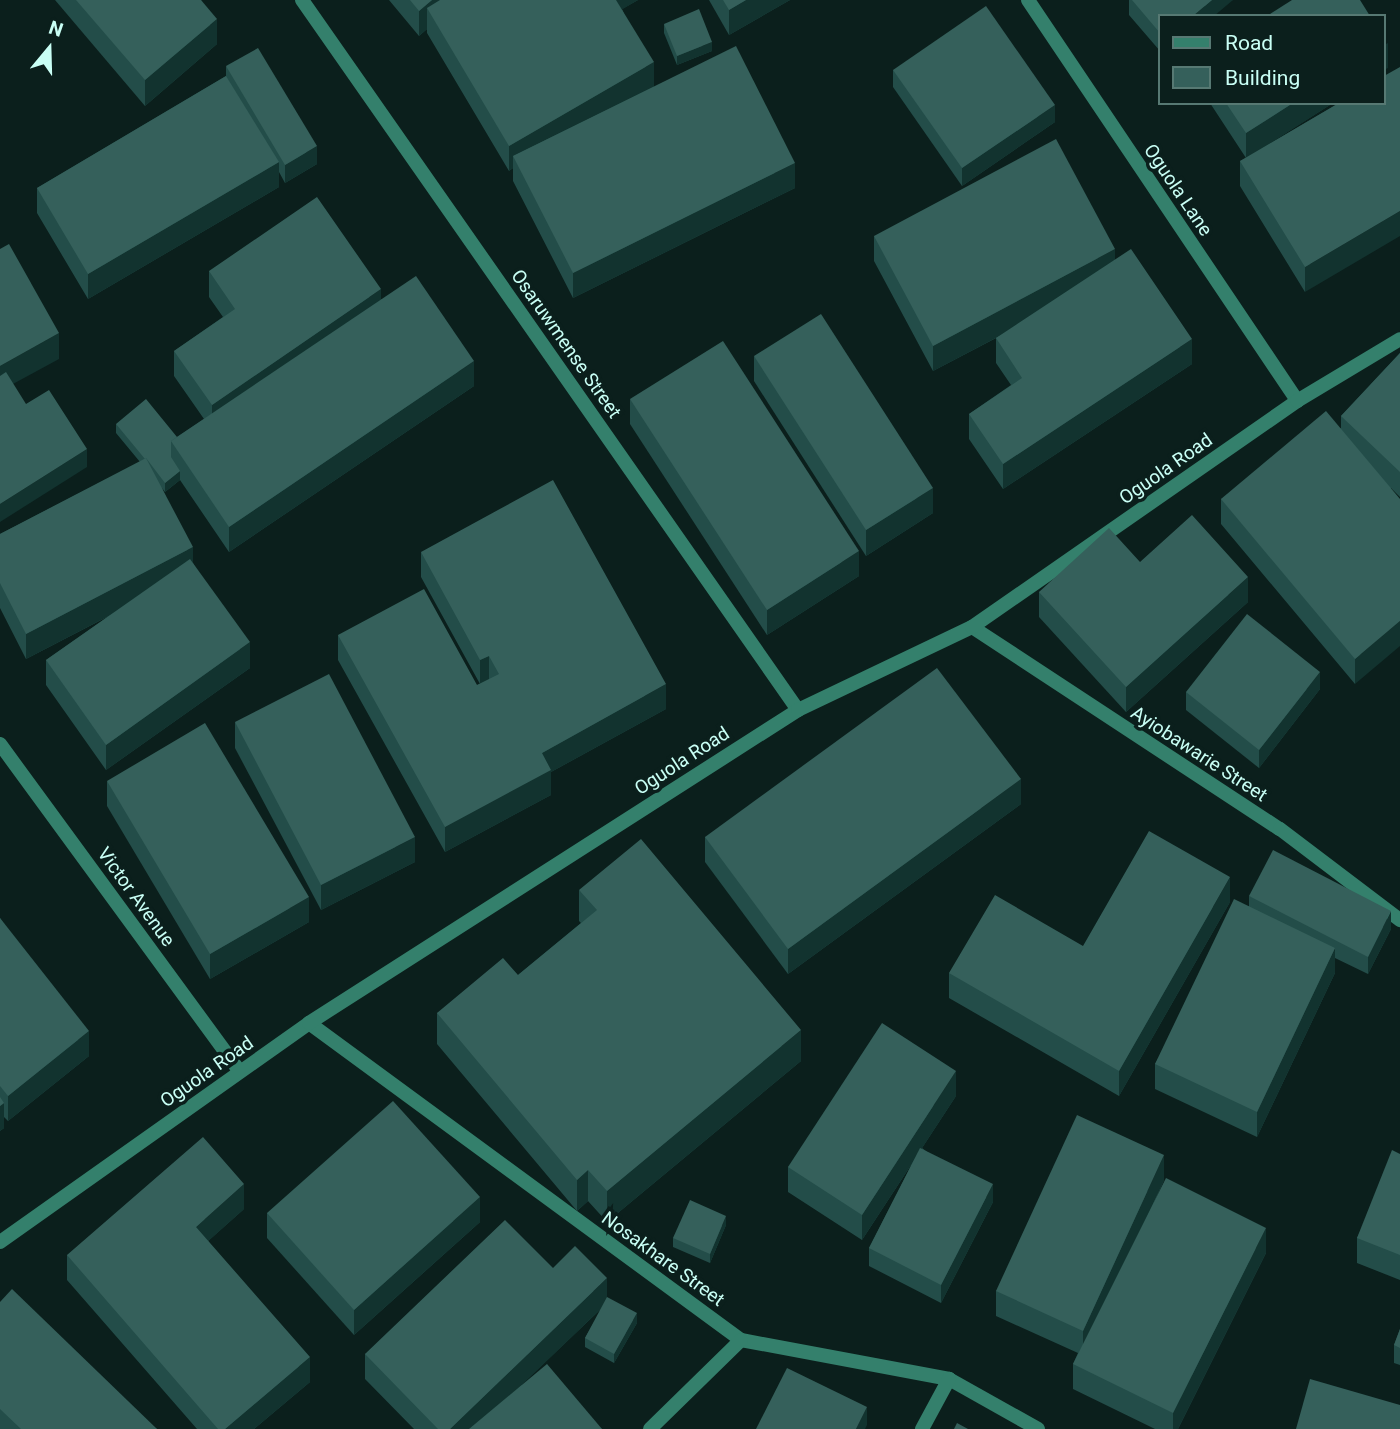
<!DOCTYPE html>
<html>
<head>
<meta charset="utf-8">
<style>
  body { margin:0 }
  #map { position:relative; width:1400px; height:1429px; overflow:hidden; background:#0b1f1c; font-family:Roboto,sans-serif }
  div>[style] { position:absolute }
  .minor>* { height:14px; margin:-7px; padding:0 7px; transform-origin:7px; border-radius:7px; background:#34806c }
  .wall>* { inset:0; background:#234d49 }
  .shaded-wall>* { inset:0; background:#12332f }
  .building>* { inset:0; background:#35605b }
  span { translate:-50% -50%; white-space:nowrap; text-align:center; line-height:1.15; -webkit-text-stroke:7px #0b1f1c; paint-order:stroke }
  .street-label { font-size:19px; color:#c9fff5 }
  .legend { position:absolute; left:1158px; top:14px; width:228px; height:91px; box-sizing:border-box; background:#0b1f1c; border:2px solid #577973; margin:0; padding:9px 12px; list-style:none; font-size:21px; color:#c9fff5 }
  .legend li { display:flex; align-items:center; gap:14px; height:35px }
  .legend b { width:35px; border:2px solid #577973 }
  .north { position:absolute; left:14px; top:14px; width:70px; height:70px; -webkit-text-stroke:5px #0b1f1c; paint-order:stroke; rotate:19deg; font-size:19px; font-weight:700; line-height:28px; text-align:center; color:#c9fff5 }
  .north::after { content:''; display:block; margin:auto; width:24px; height:32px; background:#c9fff5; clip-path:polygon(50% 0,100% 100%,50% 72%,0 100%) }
</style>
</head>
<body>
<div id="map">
  <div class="minor">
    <div style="left:302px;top:0;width:866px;rotate:55.06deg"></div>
    <div style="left:1028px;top:0;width:483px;rotate:56.1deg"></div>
    <div style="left:972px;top:627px;width:368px;rotate:33.3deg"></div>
    <div style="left:1280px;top:829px;width:151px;rotate:37.2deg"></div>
    <div style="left:0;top:744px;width:406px;rotate:53.8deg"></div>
    <div style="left:309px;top:1023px;width:536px;rotate:36.27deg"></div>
    <div style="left:741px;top:1340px;width:212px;rotate:10.6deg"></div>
    <div style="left:949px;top:1379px;width:102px;rotate:29.3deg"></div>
    <div style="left:0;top:1242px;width:379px;rotate:-35.3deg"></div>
    <div style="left:309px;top:1023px;width:581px;rotate:-32.62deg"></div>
    <div style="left:798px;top:710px;width:193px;rotate:-25.5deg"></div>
    <div style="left:972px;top:627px;width:396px;rotate:-34.8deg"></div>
    <div style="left:1297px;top:401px;width:120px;rotate:-31deg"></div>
    <div style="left:650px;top:1429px;width:127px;rotate:-44.4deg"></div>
    <div style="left:922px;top:1429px;width:57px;rotate:-61.6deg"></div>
  </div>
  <div class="wall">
    <div style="clip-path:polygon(55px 0,201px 0,217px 44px,145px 106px)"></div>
    <div style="clip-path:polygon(389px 0,638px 0,622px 9px,654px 87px,795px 188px,573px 298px,513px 181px,513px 168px,509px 171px,427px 33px,427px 29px,419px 36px)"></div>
    <div style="clip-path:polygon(709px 0,790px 0,729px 35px)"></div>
    <div style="clip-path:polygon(1129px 0,1233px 0,1160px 16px,1160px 51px,1129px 15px)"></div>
    <div style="clip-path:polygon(664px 24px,712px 51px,677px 65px,664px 33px)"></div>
    <div style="clip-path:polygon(226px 66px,317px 164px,285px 183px,279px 172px,279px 187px,88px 299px,37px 213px,37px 188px,226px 76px)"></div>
    <div style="clip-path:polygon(893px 70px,1055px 122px,962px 186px,893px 87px)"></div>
    <div style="clip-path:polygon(1210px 103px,1333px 103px,1259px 150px,1339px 103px,1305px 292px,1240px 186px,1240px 161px,1246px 158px)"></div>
    <div style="clip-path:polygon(874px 236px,1115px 260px,1192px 364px,1003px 489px,969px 439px,969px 414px,1011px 385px,996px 363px,996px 338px,998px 337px,933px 371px,874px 261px)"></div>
    <div style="clip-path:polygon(209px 271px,381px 299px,474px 386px,229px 552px,180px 480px,165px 492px,162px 488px,193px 563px,250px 668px,106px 770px,46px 685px,46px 660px,109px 616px,26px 659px,0 608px,0 534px,140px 462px,116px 433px,116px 424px,177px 437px,204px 419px,174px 376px,174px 351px,223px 317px,209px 297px)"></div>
    <div style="clip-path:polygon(1400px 353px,1400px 497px,1391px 488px,1355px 684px,1221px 524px,1221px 499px,1341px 428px,1341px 416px)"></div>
    <div style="clip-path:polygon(754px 356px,933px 513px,866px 556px,754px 381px)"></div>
    <div style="clip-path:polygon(630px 399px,859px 576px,767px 635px,630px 424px)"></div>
    <div style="clip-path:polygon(421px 552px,666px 709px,551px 772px,551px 795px,445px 852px,338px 660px,338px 635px,477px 685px,480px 684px,421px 577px)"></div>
    <div style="clip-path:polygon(1140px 562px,1248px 602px,1126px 712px,1039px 617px,1039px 592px)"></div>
    <div style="clip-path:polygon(1320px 689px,1259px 768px,1186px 710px,1186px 692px)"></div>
    <div style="clip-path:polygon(235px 722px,415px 862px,321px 910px,235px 748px)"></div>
    <div style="clip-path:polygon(107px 781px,309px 922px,210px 979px,107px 806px)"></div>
    <div style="clip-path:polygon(1021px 804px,788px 974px,705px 862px,705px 837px)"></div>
    <div style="clip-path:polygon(579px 890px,801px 1061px,607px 1222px,588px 1201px,577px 1211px,437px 1044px,437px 1013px,518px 975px,581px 923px,579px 921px)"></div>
    <div style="clip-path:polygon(1249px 896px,1391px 929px,1368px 974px,1335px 958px,1335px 973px,1257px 1137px,1155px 1089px,1155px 1064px,1249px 906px)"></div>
    <div style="clip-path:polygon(1230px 902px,1119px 1096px,949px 998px,949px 973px,1083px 946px)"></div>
    <div style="clip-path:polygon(0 918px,89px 1056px,8px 1121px,4px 1117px,4px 1128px,0 1131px)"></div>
    <div style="clip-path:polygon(956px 1096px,922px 1148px,993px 1202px,941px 1303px,869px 1266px,869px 1248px,913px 1162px,862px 1240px,788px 1192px,788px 1167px)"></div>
    <div style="clip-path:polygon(1400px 1154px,1400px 1280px,1357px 1263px,1357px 1238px)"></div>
    <div style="clip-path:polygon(1164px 1180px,1154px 1203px,1266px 1253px,1178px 1429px,1155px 1429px,1073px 1389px,1073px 1364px,1078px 1353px,996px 1316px,996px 1291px)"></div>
    <div style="clip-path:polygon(244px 1209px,208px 1241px,310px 1382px,254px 1429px,197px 1429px,67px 1280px,67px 1255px)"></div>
    <div style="clip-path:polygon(267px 1213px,480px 1222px,354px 1335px,267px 1238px)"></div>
    <div style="clip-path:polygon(726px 1225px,710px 1263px,673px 1247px,673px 1238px)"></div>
    <div style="clip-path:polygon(553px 1268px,607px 1299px,637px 1323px,614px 1363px,585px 1347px,585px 1338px,602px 1308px,521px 1385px,602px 1429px,414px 1429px,365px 1379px,365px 1354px)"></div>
    <div style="clip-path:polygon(0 1302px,157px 1429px,0 1429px)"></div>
    <div style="clip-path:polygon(1400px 1329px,1400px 1365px,1394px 1363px,1394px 1345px)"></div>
  </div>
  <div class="shaded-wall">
    <div style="clip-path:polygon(432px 0,462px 0,427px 8px,427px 29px,419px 36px,419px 11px)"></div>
    <div style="clip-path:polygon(611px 0,638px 0,611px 16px)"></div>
    <div style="clip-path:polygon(746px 0,790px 0,729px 35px,729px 10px)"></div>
    <div style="clip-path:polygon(1212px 0,1233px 0,1214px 16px,1193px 16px)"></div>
    <div style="clip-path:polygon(217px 19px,217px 44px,145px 106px,145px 80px)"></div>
    <div style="clip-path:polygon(712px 42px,712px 51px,677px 65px,677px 56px)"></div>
    <div style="clip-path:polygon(1388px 43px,1388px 68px,1384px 70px,1384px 45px)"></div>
    <div style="clip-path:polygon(654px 62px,654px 87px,513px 156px,513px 168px,509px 171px,509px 146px)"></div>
    <div style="clip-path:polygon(1293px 103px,1333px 103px,1246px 159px,1246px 133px)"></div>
    <div style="clip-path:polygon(1055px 105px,1055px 122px,962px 186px,962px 168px)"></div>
    <div style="clip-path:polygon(317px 146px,317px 164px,285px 183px,285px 165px)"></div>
    <div style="clip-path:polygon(279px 162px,279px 187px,88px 299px,88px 274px)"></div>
    <div style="clip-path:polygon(795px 163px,795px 188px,573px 298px,573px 273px)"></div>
    <div style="clip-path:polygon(1400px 211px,1400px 236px,1305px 292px,1305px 267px)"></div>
    <div style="clip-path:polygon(1115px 249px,1115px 275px,933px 371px,933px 346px)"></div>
    <div style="clip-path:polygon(381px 289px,381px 314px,212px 430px,212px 405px)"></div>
    <div style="clip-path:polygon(59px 333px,59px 359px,0 391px,0 366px)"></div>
    <div style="clip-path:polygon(1192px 339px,1192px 364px,1003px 489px,1003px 464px)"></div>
    <div style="clip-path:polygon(474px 361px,474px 386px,229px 552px,229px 527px)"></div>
    <div style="clip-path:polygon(87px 449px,87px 467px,0 522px,0 504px)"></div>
    <div style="clip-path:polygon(180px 471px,180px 480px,165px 492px,165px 483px)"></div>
    <div style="clip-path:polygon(933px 488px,933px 513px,866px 556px,866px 530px)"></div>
    <div style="clip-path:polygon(193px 547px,193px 572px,26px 659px,26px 634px)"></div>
    <div style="clip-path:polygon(859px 551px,859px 576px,767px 635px,767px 610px)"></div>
    <div style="clip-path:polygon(1248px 577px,1248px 602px,1126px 712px,1126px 687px)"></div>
    <div style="clip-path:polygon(1400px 621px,1400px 646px,1355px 684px,1355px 659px)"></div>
    <div style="clip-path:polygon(250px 642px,250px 668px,106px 770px,106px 745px)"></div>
    <div style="clip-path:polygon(489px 656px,489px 681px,480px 685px,480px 660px)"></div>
    <div style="clip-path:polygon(1320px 672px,1320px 689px,1259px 768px,1259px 750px)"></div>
    <div style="clip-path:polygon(666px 684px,666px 709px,551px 772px,551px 795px,445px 852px,445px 827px,542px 753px)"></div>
    <div style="clip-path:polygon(1021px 779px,1021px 804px,788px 974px,788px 949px)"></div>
    <div style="clip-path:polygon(415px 837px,415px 862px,321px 910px,321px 885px)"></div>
    <div style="clip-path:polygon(1230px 877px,1230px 902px,1119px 1096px,1119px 1071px)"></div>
    <div style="clip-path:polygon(309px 897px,309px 922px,210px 979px,210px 954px)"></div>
    <div style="clip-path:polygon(1391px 911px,1391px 929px,1368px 974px,1368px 957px)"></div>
    <div style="clip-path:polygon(1335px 948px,1335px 973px,1257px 1137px,1257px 1112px)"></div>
    <div style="clip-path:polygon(801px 1030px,801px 1061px,607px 1222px,607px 1191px)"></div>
    <div style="clip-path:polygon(89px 1031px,89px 1056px,8px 1121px,8px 1096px)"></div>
    <div style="clip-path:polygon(956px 1071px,956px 1096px,862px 1240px,862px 1215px)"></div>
    <div style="clip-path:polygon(4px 1103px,4px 1128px,0 1131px,0 1106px)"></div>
    <div style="clip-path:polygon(1164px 1155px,1164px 1180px,1083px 1356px,1083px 1331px)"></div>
    <div style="clip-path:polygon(588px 1170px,588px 1201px,577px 1211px,577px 1180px)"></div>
    <div style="clip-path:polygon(244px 1184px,244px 1209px,196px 1252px,196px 1227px)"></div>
    <div style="clip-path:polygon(993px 1184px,993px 1202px,941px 1303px,941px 1285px)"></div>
    <div style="clip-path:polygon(480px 1197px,480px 1222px,354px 1335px,354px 1310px)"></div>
    <div style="clip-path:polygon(726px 1216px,726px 1225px,710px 1263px,710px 1254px)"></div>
    <div style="clip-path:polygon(1266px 1228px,1266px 1253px,1178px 1429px,1173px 1429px,1173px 1413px)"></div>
    <div style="clip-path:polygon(607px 1278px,607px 1303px,476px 1429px,450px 1429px)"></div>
    <div style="clip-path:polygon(637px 1313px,637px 1323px,614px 1363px,614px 1354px)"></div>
    <div style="clip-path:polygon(310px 1357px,310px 1382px,254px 1429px,225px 1429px)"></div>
    <div style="clip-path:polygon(867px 1407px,867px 1425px,865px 1429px,856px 1429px)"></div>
  </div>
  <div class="building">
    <div style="clip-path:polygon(76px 0,201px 0,217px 19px,145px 80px)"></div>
    <div style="clip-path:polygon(410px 0,432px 0,419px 11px)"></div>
    <div style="clip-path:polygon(440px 0,616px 0,654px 62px,509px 146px,427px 8px)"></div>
    <div style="clip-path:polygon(723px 0,746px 0,729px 10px)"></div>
    <div style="clip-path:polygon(1132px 0,1212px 0,1193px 16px,1160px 16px,1160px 33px)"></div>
    <div style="clip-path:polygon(1292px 0,1360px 0,1370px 16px,1267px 16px)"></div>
    <div style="clip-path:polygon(986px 6px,1055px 105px,962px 168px,893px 70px)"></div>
    <div style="clip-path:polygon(699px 9px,712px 42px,677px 56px,664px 24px)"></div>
    <div style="clip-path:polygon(736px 46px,795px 163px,573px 273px,513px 156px)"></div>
    <div style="clip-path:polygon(258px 48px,317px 146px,285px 165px,226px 66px)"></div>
    <div style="clip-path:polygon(1400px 67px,1400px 211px,1305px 267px,1240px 161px,1339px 103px,1384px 103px,1384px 76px)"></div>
    <div style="clip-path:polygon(226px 76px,279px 162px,88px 274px,37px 188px)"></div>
    <div style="clip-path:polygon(1226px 103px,1293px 103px,1246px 133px)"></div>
    <div style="clip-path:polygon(1056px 139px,1115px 249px,933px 346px,874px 236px)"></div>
    <div style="clip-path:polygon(317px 197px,381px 289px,212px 405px,174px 351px,235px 309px,209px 271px)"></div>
    <div style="clip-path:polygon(9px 244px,59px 333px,0 366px,0 249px)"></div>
    <div style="clip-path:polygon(1131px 249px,1192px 339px,1003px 464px,969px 414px,1022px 378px,996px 338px)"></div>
    <div style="clip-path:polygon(416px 276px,474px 361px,229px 527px,171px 441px)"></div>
    <div style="clip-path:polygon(821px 314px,933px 488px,866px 530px,754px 356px)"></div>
    <div style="clip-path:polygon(723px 341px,859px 551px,767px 610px,630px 399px)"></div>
    <div style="clip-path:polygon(1400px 353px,1400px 472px,1341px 416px)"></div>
    <div style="clip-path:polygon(6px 372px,26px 404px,49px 390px,87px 449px,0 504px,0 376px)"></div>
    <div style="clip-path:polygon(146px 399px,177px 437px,171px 441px,171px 457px,180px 471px,165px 483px,146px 458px,145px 459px,116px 424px)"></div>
    <div style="clip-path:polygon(1326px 411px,1400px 499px,1400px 621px,1355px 659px,1221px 499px)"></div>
    <div style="clip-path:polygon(146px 458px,193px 547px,26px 634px,0 583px,0 534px)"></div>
    <div style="clip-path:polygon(553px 480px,666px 684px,542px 753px,551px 770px,445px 827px,338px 635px,424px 589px,477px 685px,499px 674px,489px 656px,480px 660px,421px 552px)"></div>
    <div style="clip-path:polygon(1192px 515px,1248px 577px,1126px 687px,1039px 592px,1109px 528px,1140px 562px)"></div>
    <div style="clip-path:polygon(190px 559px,250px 642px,106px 745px,46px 660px)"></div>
    <div style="clip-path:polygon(1247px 614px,1320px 672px,1259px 750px,1186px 692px)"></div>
    <div style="clip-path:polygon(937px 668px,1021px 779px,788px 949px,705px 837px)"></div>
    <div style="clip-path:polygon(329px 674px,415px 837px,321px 885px,235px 722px)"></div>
    <div style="clip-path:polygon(205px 723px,309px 897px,210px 954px,107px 781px)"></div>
    <div style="clip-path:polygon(1149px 831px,1230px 877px,1119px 1071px,949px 973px,995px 895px,1083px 946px)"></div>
    <div style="clip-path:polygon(641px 839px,801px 1030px,607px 1191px,588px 1170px,577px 1180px,437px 1013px,503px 958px,518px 975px,597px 910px,579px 890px)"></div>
    <div style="clip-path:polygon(1273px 850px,1391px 911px,1368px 957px,1249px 896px)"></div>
    <div style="clip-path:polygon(1234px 899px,1335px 948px,1257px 1112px,1155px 1064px)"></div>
    <div style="clip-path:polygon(0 918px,89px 1031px,8px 1096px,0 1086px)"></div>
    <div style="clip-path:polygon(882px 1023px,956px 1071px,862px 1215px,788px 1167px)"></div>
    <div style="clip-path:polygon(0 1097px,4px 1103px,0 1106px)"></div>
    <div style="clip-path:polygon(393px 1101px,480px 1197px,354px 1310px,267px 1213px)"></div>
    <div style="clip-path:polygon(1077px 1115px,1164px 1155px,1083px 1331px,996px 1291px)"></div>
    <div style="clip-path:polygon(203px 1137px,244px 1184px,196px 1227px,310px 1357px,225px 1429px,218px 1429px,67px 1255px)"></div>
    <div style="clip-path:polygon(920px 1148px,993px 1184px,941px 1285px,869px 1248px)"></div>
    <div style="clip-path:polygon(1392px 1150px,1400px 1154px,1400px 1255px,1357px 1238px)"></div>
    <div style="clip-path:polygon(1166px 1178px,1266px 1228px,1173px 1413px,1073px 1364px)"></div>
    <div style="clip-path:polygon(690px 1200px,726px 1216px,710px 1254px,673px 1238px)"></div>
    <div style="clip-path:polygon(505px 1220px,553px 1268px,575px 1246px,607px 1278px,450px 1429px,438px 1429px,365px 1354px)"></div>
    <div style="clip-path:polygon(12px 1289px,157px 1429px,21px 1429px,0 1409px,0 1302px)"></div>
    <div style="clip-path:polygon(607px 1297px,637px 1313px,614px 1354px,585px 1338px)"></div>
    <div style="clip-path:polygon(1400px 1329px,1400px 1348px,1394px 1345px)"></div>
    <div style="clip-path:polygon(547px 1364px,602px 1429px,469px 1429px)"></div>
    <div style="clip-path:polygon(787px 1368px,867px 1407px,856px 1429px,756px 1429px)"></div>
    <div style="clip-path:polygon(1310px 1379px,1400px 1405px,1400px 1429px,1296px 1429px)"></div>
    <div style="clip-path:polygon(957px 1423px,968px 1429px,954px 1429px)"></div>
  </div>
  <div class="street-label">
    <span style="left:1178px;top:190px;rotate:56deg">Oguola Lane</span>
    <span style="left:566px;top:344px;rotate:55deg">Osaruwmense Street</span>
    <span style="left:1166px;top:469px;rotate:-35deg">Oguola Road</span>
    <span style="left:1199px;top:754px;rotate:33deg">Ayiobawarie Street</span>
    <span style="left:682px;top:761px;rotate:-33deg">Oguola Road</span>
    <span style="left:136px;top:897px;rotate:54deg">Victor Avenue</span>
    <span style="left:207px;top:1072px;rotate:-35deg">Oguola Road</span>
    <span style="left:663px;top:1259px;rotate:36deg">Nosakhare Street</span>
  </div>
  <ul class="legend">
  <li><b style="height:9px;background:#34806c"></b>Road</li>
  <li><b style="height:19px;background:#35605b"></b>Building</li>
  </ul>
  <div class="north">N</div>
</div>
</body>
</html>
